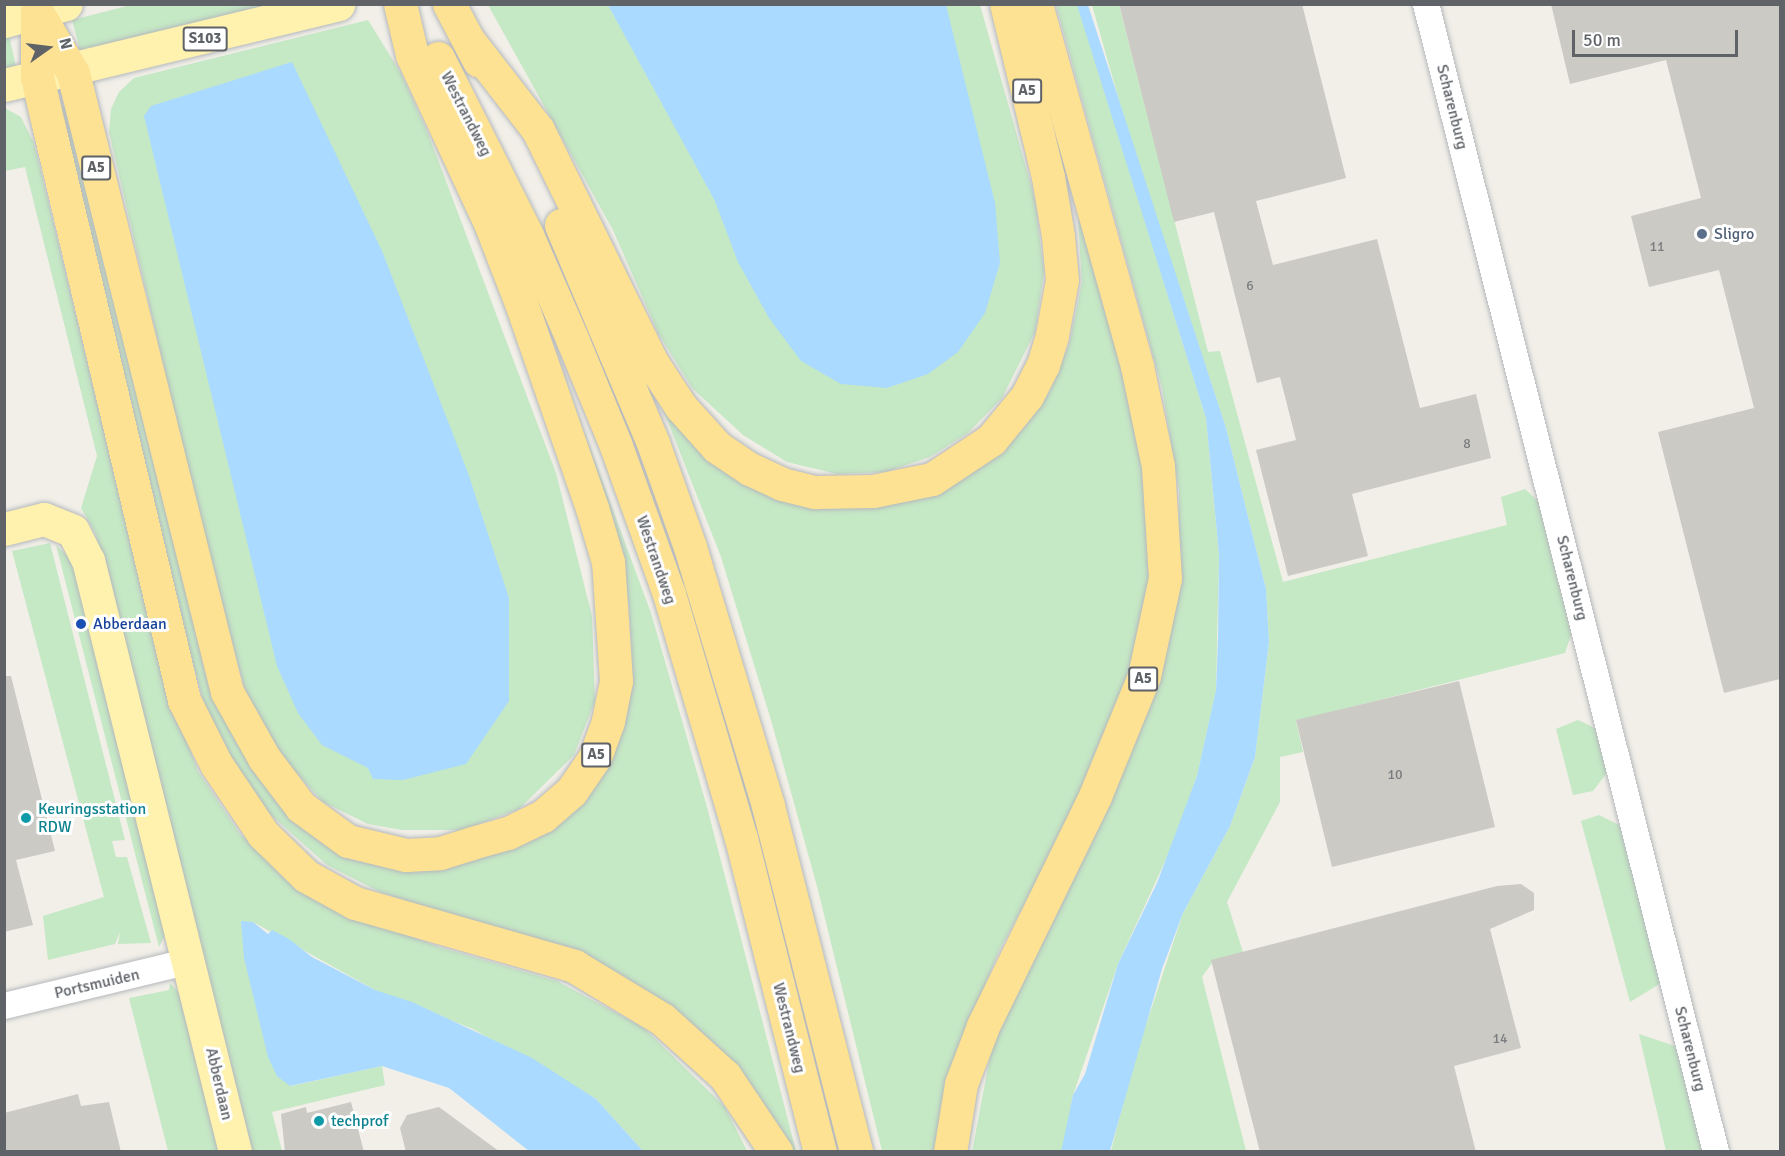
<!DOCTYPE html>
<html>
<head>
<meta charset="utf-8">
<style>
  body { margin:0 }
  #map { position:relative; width:1785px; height:1156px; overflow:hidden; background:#f1efe8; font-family:Signika,sans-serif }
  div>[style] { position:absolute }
  .green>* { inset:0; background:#c5e8c5 }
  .water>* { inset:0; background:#aadaff }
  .building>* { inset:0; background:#cccac5 }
  .roads { filter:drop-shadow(0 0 2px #b5b8bc) drop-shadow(0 0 2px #b5b8bc) }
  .minor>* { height:26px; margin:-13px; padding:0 13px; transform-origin:13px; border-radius:13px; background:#fff }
  .major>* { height:33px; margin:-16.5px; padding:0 16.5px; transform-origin:16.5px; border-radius:16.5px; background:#fff2af }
  .highway>* { height:33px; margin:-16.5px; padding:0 16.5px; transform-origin:16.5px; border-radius:16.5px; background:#fde293 }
  .dots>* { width:16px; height:16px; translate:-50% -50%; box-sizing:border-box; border:3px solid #fff; border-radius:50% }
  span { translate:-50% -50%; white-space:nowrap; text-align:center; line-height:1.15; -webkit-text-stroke:6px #fff; paint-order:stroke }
  .number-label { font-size:14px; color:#7a7d7f }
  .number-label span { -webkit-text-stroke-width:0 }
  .shield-label span { padding:2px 4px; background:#fff; border:2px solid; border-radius:4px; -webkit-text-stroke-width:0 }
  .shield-label { font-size:15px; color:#5f6368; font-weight:700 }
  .street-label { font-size:16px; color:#5f6368 }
  .service-label { font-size:16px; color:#4e5e75 }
  .left { translate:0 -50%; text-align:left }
  .transit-label { font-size:16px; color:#164399 }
  .culture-label { font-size:16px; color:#0d838f }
  .frame { position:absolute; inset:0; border:6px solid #5f6368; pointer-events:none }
  .north { position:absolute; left:18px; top:18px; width:60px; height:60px; -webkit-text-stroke:4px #fff; paint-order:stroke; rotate:76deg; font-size:16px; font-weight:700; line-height:24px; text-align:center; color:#5f6368 }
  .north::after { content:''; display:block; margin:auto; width:21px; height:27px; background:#5f6368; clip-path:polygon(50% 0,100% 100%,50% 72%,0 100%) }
  .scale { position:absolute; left:1572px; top:30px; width:166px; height:27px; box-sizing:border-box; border:3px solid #5f6368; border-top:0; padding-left:8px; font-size:18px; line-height:21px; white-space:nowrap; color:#5f6368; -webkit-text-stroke:4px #fff; paint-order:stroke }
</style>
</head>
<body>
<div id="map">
  <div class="green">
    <div style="clip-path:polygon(131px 5px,301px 5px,82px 57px,72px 20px)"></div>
    <div style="clip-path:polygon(488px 5px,980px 5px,1035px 199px,1044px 273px,1035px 332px,1002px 398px,968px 433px,930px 457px,885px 472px,837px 474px,787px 462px,743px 435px,692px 388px,658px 333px,613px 230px)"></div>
    <div style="clip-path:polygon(1056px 5px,1077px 5px,1080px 11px,1206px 418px,1219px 554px,1216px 690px,1197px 776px,1178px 833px,1118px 964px,1073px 1095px,1064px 1151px,972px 1152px,997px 1020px,1179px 572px,1179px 491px,1162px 388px)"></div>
    <div style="clip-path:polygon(1092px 5px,1119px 5px,1208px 352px,1220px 351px,1283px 582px,1507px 525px,1501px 497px,1525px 489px,1539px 502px,1572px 632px,1565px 653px,1296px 721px,1303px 752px,1280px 757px,1280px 802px,1227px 902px,1243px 952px,1212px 963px,1202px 977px,1246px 1151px,1111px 1151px,1134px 1061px,1183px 913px,1230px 826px,1255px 757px,1269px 642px,1266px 589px,1226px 428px,1131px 143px)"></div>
    <div style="clip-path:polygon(368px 20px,402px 75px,429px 136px,556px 473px,592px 616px,595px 701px,574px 755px,519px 809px,463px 830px,402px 830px,368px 824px,323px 802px,277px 752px,247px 696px,214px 581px,109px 132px,111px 109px,119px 92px,134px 78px)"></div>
    <div style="clip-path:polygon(4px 33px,9px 35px,16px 67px,4px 76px)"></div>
    <div style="clip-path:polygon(74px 103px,213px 672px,327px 837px,488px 855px,615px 742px,633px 679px,629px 605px,616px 550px,539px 310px,651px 613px,707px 807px,796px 1151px,787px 1151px,706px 1040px,469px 923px,380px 892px,327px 865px,271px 815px,239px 778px,205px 706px,177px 608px,54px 110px)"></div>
    <div style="clip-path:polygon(5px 108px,21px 117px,34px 143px,166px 686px,198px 771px,240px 834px,280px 869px,355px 916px,439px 947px,557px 981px,644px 1028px,725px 1107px,747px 1151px,643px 1151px,596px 1099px,473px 1029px,375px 990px,253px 922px,291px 1086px,382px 1066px,385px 1085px,272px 1112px,282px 1151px,248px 1151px,96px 535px,81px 508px,97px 456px,25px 167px,5px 171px)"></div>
    <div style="clip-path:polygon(1078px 220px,1090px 224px,1135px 394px,1153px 566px,1143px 639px,1092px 779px,999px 951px,963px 1038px,941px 1151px,882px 1151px,818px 890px,771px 720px,721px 557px,652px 381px,768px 489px,988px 460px,1023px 429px,1049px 393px,1069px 345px,1082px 282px)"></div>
    <div style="clip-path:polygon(50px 543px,125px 840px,112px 841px,116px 857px,127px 857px,151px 943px,118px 944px,120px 932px,115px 944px,48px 960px,43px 916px,104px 897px,12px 551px)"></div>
    <div style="clip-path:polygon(56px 545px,76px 564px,168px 929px,159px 947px)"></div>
    <div style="clip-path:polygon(1578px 720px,1599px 730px,1609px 770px,1593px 791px,1573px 795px,1556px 729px)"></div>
    <div style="clip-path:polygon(1599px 815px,1621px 826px,1661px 983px,1630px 1002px,1581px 821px)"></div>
    <div style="clip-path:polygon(170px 983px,185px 999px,222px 1151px,168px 1151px,129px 998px,169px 990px)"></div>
    <div style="clip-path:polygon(1639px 1034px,1678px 1047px,1702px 1151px,1666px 1151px)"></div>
  </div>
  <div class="water">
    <div style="clip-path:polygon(608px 5px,946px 5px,995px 203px,1000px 263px,985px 313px,958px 352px,928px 374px,887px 388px,841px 384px,801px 361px,769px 318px,738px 262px,715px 201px)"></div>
    <div style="clip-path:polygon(1088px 5px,1226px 428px,1266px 589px,1269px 642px,1255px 757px,1230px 826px,1183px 913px,1162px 969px,1110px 1151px,1061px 1152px,1073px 1095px,1085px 1074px,1118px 964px,1157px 883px,1197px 776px,1216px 690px,1218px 638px,1219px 554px,1206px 418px,1077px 5px)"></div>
    <div style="clip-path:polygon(292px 62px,382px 251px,468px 473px,509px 598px,509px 701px,466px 764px,403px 780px,373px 779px,368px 768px,322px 745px,298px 713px,277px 666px,144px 116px,151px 106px)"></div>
    <div style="clip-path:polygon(241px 921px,253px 922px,268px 934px,272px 930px,289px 939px,312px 957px,375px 990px,412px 1002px,532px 1058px,596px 1099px,643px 1151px,529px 1151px,449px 1088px,382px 1066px,290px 1086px,277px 1076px,268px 1057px,244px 958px)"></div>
  </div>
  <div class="building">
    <div style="clip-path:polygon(1119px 4px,1302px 4px,1346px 178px,1256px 201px,1273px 265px,1377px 239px,1420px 408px,1476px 394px,1491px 458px,1352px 494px,1368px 556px,1288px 576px,1256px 450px,1296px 440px,1280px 377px,1257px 383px,1214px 212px,1174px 222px)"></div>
    <div style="clip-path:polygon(1551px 4px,1780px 4px,1780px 679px,1724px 693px,1658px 432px,1754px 408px,1719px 270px,1649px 287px,1631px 216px,1701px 198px,1666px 60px,1570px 84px)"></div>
    <div style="clip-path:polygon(4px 676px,11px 676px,55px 851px,16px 860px,33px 925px,4px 932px)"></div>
    <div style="clip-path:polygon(1459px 681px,1495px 827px,1332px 867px,1296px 720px)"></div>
    <div style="clip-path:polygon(1521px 884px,1534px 893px,1534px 910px,1490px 929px,1521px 1048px,1454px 1066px,1476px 1152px,1260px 1152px,1211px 960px,1497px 886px)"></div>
    <div style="clip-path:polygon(78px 1094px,81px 1106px,109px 1102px,121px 1152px,4px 1152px,4px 1113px)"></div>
    <div style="clip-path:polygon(351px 1102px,364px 1152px,285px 1152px,281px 1114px,306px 1107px,307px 1113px)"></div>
    <div style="clip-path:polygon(439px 1107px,500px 1152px,406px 1152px,400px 1128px,407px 1115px)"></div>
  </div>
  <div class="roads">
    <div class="minor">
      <div style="left:1426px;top:4px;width:1184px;rotate:75.82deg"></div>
      <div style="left:4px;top:1006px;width:191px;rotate:-13.6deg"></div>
    </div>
    <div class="major">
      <div style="left:4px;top:21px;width:64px;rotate:-15.3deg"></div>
      <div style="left:4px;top:85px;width:344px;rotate:-13.6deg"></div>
      <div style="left:4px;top:529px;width:41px;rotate:-14deg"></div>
      <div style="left:44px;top:519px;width:31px;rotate:22deg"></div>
      <div style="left:73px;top:531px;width:33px;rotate:63deg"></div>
      <div style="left:88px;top:560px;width:610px;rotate:76.05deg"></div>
    </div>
    <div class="highway">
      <div style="left:449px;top:4px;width:64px;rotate:62.2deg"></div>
      <div style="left:37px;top:12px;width:71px;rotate:59.5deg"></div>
      <div style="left:73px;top:73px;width:638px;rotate:76.03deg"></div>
      <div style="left:227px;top:692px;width:76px;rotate:60.7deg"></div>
      <div style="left:264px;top:758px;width:61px;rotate:52.9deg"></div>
      <div style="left:301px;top:807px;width:58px;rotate:35.9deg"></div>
      <div style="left:348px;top:841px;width:60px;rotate:13.6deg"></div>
      <div style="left:406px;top:855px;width:34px;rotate:-3deg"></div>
      <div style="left:440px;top:853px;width:34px;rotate:-17deg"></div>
      <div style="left:472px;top:843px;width:37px;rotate:-16deg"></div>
      <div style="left:508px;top:833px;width:39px;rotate:-26deg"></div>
      <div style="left:543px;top:816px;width:37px;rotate:-41deg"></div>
      <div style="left:571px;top:792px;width:42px;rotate:-55.6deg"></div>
      <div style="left:595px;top:757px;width:38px;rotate:-70deg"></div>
      <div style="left:608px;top:721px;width:41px;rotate:-78.7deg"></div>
      <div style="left:616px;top:681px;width:119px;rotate:-93.8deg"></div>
      <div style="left:608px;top:562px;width:56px;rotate:-106.5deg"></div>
      <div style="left:592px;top:508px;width:217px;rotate:-109.1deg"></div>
      <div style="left:521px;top:303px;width:86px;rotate:-111.2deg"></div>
      <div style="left:490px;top:223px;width:185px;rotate:-114.9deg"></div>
      <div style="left:412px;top:55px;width:52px;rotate:-103.2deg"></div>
      <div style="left:37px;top:12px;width:65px;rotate:90deg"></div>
      <div style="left:37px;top:77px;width:52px;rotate:76.8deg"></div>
      <div style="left:49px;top:128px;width:588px;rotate:76.72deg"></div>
      <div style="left:184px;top:700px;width:72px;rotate:63.4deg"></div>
      <div style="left:216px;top:764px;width:84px;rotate:56.1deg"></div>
      <div style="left:263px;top:834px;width:60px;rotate:44.3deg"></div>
      <div style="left:306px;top:876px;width:56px;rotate:28.9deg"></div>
      <div style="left:355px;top:903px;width:228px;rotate:16deg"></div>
      <div style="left:574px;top:966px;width:103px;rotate:31.1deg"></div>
      <div style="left:662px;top:1019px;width:85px;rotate:42.1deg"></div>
      <div style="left:725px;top:1076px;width:92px;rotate:56.1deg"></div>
      <div style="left:469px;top:41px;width:113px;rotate:52.2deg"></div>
      <div style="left:538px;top:130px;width:257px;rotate:63.9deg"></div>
      <div style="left:651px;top:361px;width:55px;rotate:56.9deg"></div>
      <div style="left:681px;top:407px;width:54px;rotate:48deg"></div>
      <div style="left:717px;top:447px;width:40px;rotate:34deg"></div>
      <div style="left:750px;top:469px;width:35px;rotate:25deg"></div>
      <div style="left:782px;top:484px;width:34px;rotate:14deg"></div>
      <div style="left:815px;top:492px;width:58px;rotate:-1deg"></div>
      <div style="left:873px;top:491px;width:60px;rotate:-11.5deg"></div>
      <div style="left:932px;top:479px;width:71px;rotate:-33.5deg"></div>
      <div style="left:991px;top:440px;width:57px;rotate:-50.7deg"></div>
      <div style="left:1027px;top:396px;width:35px;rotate:-63deg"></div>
      <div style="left:1043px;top:365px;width:31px;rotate:-73deg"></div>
      <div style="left:1052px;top:335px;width:56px;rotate:-79.7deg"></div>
      <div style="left:1062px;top:280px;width:44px;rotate:-95.2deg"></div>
      <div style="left:1058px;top:236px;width:60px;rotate:-99.6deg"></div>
      <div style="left:1048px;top:177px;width:178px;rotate:-103.6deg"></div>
      <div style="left:438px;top:58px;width:198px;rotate:63.3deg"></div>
      <div style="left:527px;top:235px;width:116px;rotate:66.5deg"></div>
      <div style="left:573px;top:341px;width:113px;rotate:67.7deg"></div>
      <div style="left:616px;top:446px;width:157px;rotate:70.3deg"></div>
      <div style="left:669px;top:594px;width:254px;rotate:73.6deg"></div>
      <div style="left:741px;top:838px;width:324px;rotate:75.9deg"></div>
      <div style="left:561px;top:225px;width:237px;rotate:67.1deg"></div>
      <div style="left:653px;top:443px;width:110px;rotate:70.4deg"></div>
      <div style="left:690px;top:547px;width:270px;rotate:73.2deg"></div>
      <div style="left:768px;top:806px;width:357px;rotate:75.7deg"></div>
      <div style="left:950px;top:1152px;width:69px;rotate:-80.8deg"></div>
      <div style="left:961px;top:1084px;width:62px;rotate:-69.2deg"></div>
      <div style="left:983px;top:1026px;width:256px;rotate:-64deg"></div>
      <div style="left:1095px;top:796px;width:130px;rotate:-67.8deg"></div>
      <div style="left:1144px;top:676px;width:100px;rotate:-77.9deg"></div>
      <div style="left:1165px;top:578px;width:112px;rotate:-93.6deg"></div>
      <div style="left:1158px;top:466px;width:102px;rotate:-101.9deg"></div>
      <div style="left:1137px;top:366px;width:376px;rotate:-105.6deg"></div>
    </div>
  </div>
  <div class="dots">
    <div style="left:1702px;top:234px;background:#5c6f8a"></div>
    <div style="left:81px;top:624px;background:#1a4fb4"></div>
    <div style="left:26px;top:818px;background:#0f9aa8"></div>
    <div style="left:319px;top:1121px;background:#0f9aa8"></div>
  </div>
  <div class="number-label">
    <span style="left:1657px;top:247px">11</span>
    <span style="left:1250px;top:286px">6</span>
    <span style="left:1467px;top:444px">8</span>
    <span style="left:1395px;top:775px">10</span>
    <span style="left:1500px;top:1039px">14</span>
  </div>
  <div class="shield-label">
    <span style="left:205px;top:39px">S103</span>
    <span style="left:1027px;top:91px">A5</span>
    <span style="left:96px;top:168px">A5</span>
    <span style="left:1143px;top:679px">A5</span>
    <span style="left:596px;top:755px">A5</span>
  </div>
  <div class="street-label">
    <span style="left:1452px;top:107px;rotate:76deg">Scharenburg</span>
    <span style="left:466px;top:114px;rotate:63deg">Westrandweg</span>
    <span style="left:656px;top:560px;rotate:71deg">Westrandweg</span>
    <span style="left:1572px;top:578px;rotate:76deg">Scharenburg</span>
    <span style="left:97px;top:984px;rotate:-13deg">Portsmuiden</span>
    <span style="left:789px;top:1028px;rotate:76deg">Westrandweg</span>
    <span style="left:1690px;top:1049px;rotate:76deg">Scharenburg</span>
    <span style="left:219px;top:1084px;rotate:77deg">Abberdaan</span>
  </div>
  <div class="service-label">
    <span class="left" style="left:1714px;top:234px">Sligro</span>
  </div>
  <div class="transit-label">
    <span class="left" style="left:93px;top:624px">Abberdaan</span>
  </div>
  <div class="culture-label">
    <span class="left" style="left:38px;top:818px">Keuringsstation<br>RDW</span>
    <span class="left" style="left:331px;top:1121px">techprof</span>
  </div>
  <div class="frame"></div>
  <div class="north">N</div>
  <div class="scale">50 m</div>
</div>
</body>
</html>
